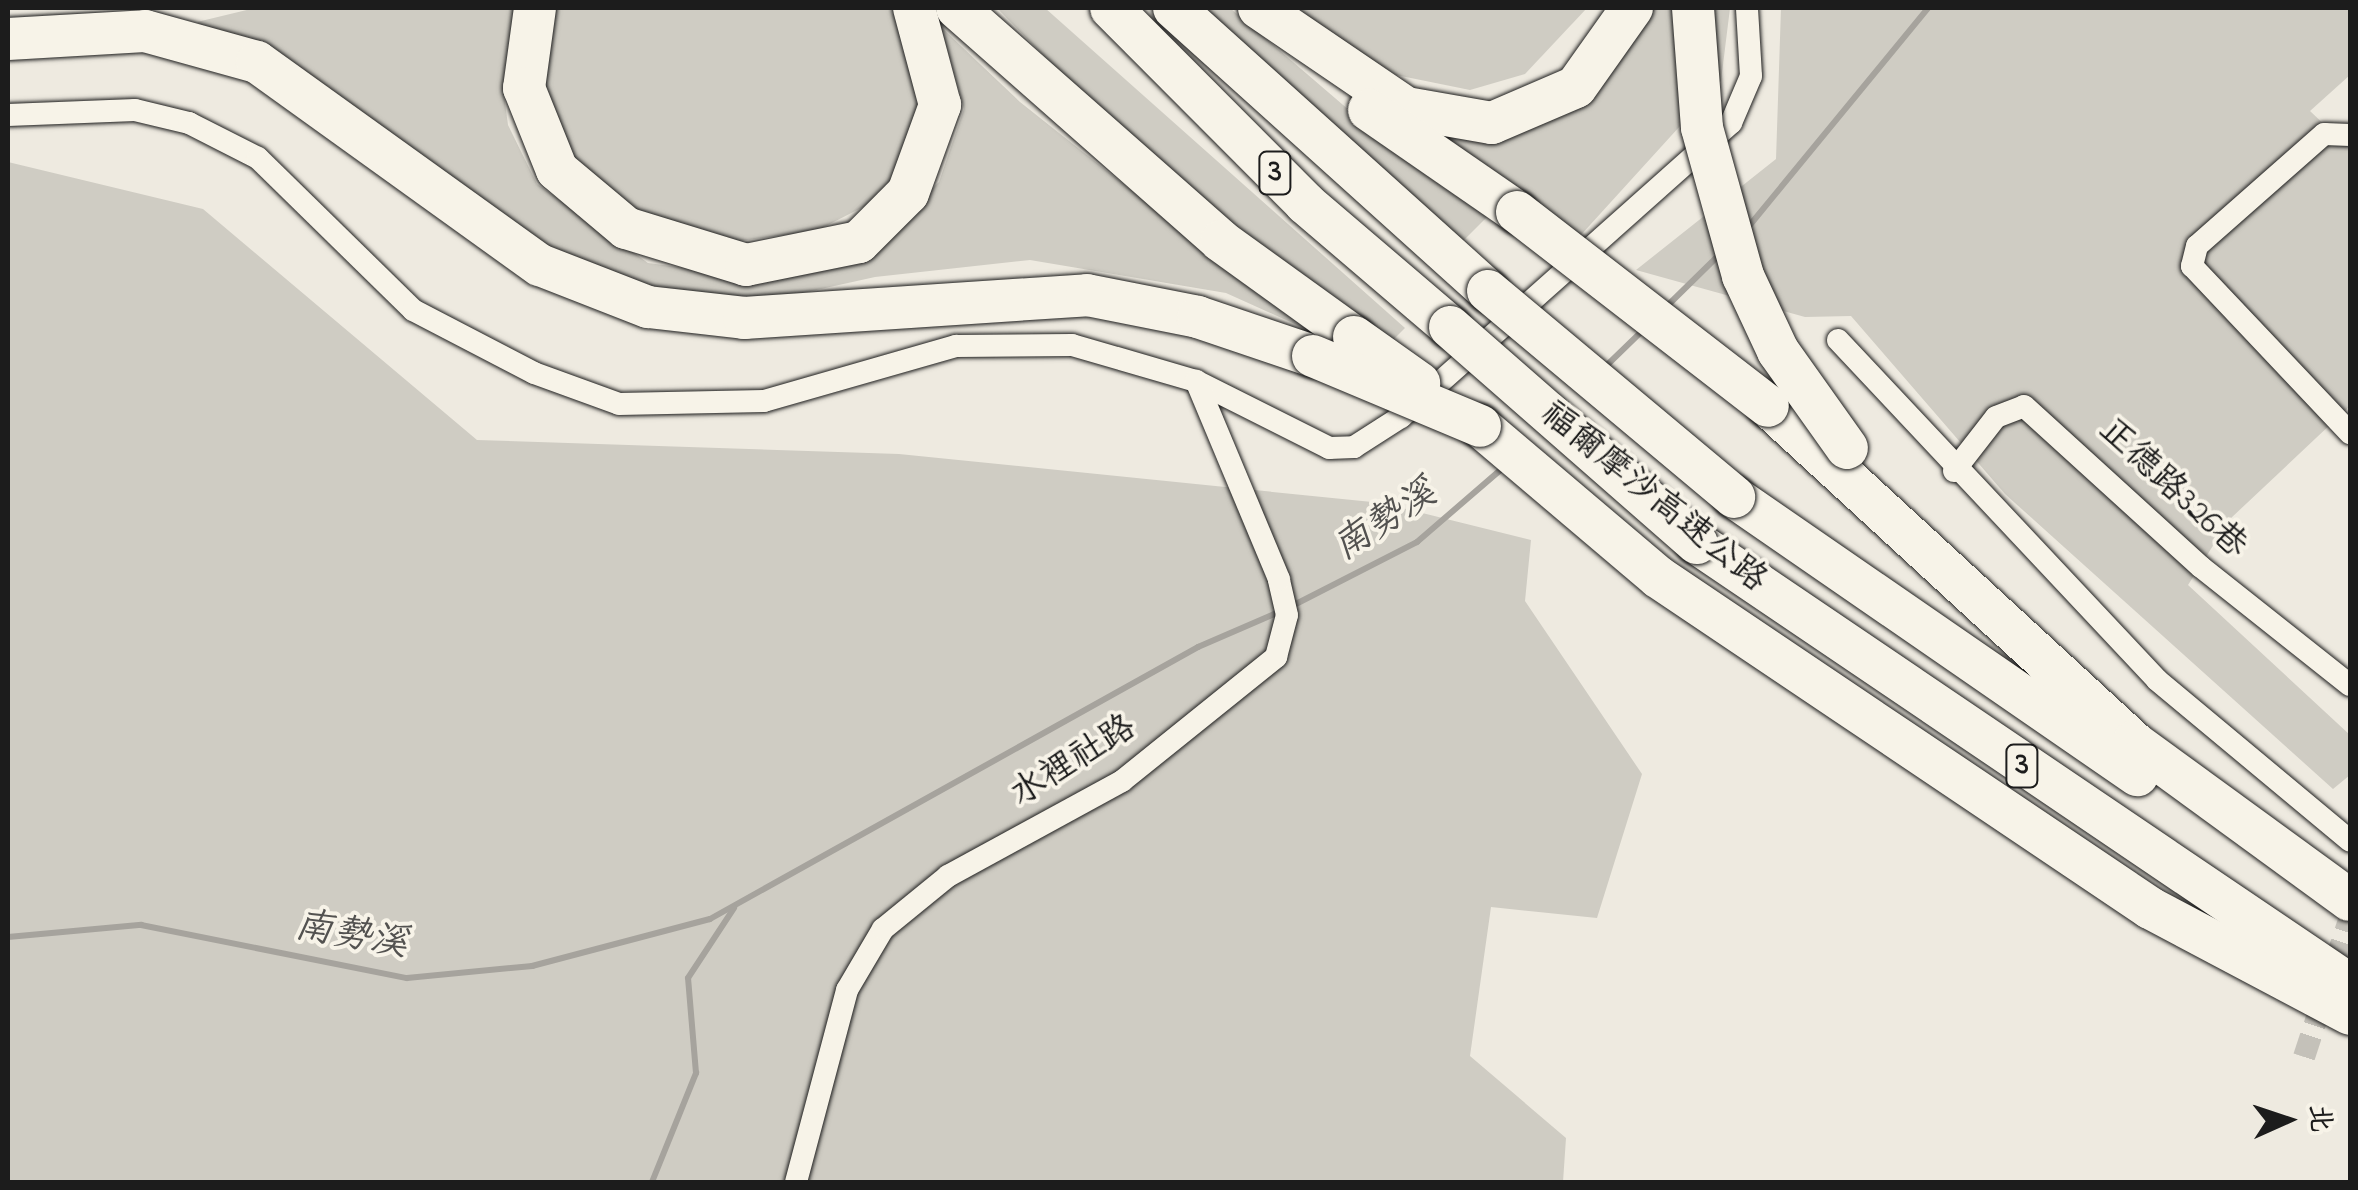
<!DOCTYPE html>
<html>
<head>
<meta charset="utf-8">
<style>
  body { margin:0 }
  #map { position:relative; width:2358px; height:1190px; overflow:hidden; background:#eeeae0; font-family:"Indie Flower","LXGW WenKai TC",sans-serif }
  div>[style] { position:absolute }
  .green>* { inset:0; background:#cfccc3 }
  .stream>* { height:6px; margin:-3px; padding:0 3px; transform-origin:3px; border-radius:3px; background:#a6a39d }
  .minor-tunnel>* { height:22px; margin-top:-11px; transform-origin:0; background:repeating-linear-gradient(90deg,#c4c1b9 0 22px,transparent 0 33px) }
  .roads { filter:drop-shadow(0 0 2px #1c1c1c) drop-shadow(0 0 2px #1c1c1c) }
  .minor>* { height:22px; margin:-11px; padding:0 11px; transform-origin:11px; border-radius:11px; background:#f7f3e8 }
  .motorway>* { height:42px; margin:-21px; padding:0 21px; transform-origin:21px; border-radius:21px; background:#f7f3e8 }
  .bridges { filter:drop-shadow(0 0 2px #1c1c1c) drop-shadow(0 0 2px #1c1c1c) }
  .motorway-bridge>* { height:42px; margin:-21px; padding:0 21px; transform-origin:21px; border-radius:21px; background:#f7f3e8 }
  span { translate:-50% -50%; white-space:nowrap; text-align:center; line-height:1.15; -webkit-text-stroke:8px #f7f3e8; paint-order:stroke }
  .shield-label span { padding:2px 8px; background:#f7f3e8; border:2px solid; border-radius:8px; -webkit-text-stroke-width:0 }
  .shield-label { font-size:32px; color:#1c1c1c; font-weight:700 }
  .street-label { font-size:35px; color:#1c1c1c }
  .water-label { font-size:38px; color:#535250; font-style:italic }
  .frame { position:absolute; inset:0; border:10px solid #1c1c1c; pointer-events:none }
  .north { position:absolute; left:2238px; top:1070px; width:100px; height:100px; -webkit-text-stroke:8px #f7f3e8; paint-order:stroke; rotate:87deg; font-size:28px; font-weight:700; line-height:40px; text-align:center; color:#1c1c1c }
  .north::after { content:''; display:block; margin:auto; width:35px; height:45px; background:#1c1c1c; clip-path:polygon(50% 0,100% 100%,50% 72%,0 100%) }
</style>
</head>
<body>
<div id="map">
  <div class="green">
    <div style="clip-path:polygon(255px 8px,520px 8px,503px 88px,508px 125px,537px 184px,648px 263px,765px 279px,859px 259px,939px 182px,964px 109px,941px 27px,1020px 102px,1306px 329px,1226px 293px,1030px 260px,875px 277px,739px 307px,588px 272px,197px 22px)"></div>
    <div style="clip-path:polygon(548px 8px,901px 8px,919px 115px,892px 178px,869px 204px,816px 231px,732px 242px,647px 222px,549px 136px,539px 29px)"></div>
    <div style="clip-path:polygon(997px 8px,1045px 8px,1405px 328px,1384px 349px,1097px 110px)"></div>
    <div style="clip-path:polygon(1200px 8px,1230px 8px,1399px 153px,1489px 215px,1460px 244px)"></div>
    <div style="clip-path:polygon(1291px 8px,1587px 8px,1525px 74px,1470px 90px,1396px 75px)"></div>
    <div style="clip-path:polygon(1640px 8px,1730px 8px,1721px 81px,1580px 236px,1426px 127px,1511px 130px)"></div>
    <div style="clip-path:polygon(1781px 8px,2350px 8px,2350px 75px,2310px 111px,2350px 149px,2350px 406px,2230px 519px,2188px 585px,2350px 735px,2350px 775px,2333px 789px,2005px 494px,1851px 316px,1805px 317px,1636px 270px,1776px 159px)"></div>
    <div style="clip-path:polygon(8px 162px,203px 209px,477px 440px,899px 454px,1382px 503px,1531px 540px,1525px 601px,1642px 774px,1597px 918px,1491px 907px,1470px 1056px,1566px 1138px,1563px 1182px,8px 1182px)"></div>
  </div>
  <div class="stream">
    <div style="left:1745px;top:231px;width:288px;rotate:-50.6deg"></div>
    <div style="left:1666px;top:307px;width:77px;rotate:-44.5deg"></div>
    <div style="left:1605px;top:367px;width:53px;rotate:-44.2deg"></div>
    <div style="left:1290px;top:607px;width:143px;rotate:-27.1deg"></div>
    <div style="left:1417px;top:542px;width:115px;rotate:-40.8deg"></div>
    <div style="left:8px;top:937px;width:134px;rotate:-5.2deg"></div>
    <div style="left:141px;top:925px;width:271px;rotate:11.3deg"></div>
    <div style="left:407px;top:978px;width:126px;rotate:-5.5deg"></div>
    <div style="left:532px;top:966px;width:184px;rotate:-14.8deg"></div>
    <div style="left:710px;top:919px;width:559px;rotate:-29.13deg"></div>
    <div style="left:1198px;top:647px;width:88px;rotate:-23.4deg"></div>
    <div style="left:652px;top:1182px;width:118px;rotate:-68deg"></div>
    <div style="left:696px;top:1073px;width:95px;rotate:-94.8deg"></div>
    <div style="left:688px;top:978px;width:84px;rotate:-56.7deg"></div>
  </div>
  <div class="minor-tunnel">
    <div style="left:2304px;top:1057px;width:147px;rotate:-71.8deg"></div>
  </div>
  <div class="roads">
    <div class="minor">
      <div style="left:8px;top:115px;width:127px;rotate:-2.3deg"></div>
      <div style="left:135px;top:110px;width:56px;rotate:13.5deg"></div>
      <div style="left:189px;top:123px;width:77px;rotate:26.9deg"></div>
      <div style="left:258px;top:158px;width:217px;rotate:44.4deg"></div>
      <div style="left:413px;top:310px;width:136px;rotate:27.5deg"></div>
      <div style="left:534px;top:373px;width:90px;rotate:20deg"></div>
      <div style="left:619px;top:404px;width:145px;rotate:-1.2deg"></div>
      <div style="left:764px;top:401px;width:200px;rotate:-16deg"></div>
      <div style="left:956px;top:346px;width:116px;rotate:-0.5deg"></div>
      <div style="left:1072px;top:345px;width:129px;rotate:16.2deg"></div>
      <div style="left:1196px;top:381px;width:149px;rotate:26.7deg"></div>
      <div style="left:1329px;top:448px;width:25px;rotate:-2deg"></div>
      <div style="left:1354px;top:447px;width:56px;rotate:-32.6deg"></div>
      <div style="left:1401px;top:417px;width:442px;rotate:-41.7deg"></div>
      <div style="left:1731px;top:123px;width:51px;rotate:-66.9deg"></div>
      <div style="left:1751px;top:76px;width:68px;rotate:-93.4deg"></div>
      <div style="left:2350px;top:135px;width:26px;rotate:-178deg"></div>
      <div style="left:2324px;top:134px;width:169px;rotate:138.6deg"></div>
      <div style="left:2197px;top:246px;width:21px;rotate:104deg"></div>
      <div style="left:2192px;top:266px;width:230px;rotate:46.6deg"></div>
      <div style="left:1838px;top:340px;width:466px;rotate:46.8deg"></div>
      <div style="left:2157px;top:680px;width:251px;rotate:39.8deg"></div>
      <div style="left:1954px;top:471px;width:68px;rotate:-52.1deg"></div>
      <div style="left:1996px;top:417px;width:30px;rotate:-21deg"></div>
      <div style="left:2024px;top:406px;width:239px;rotate:42.3deg"></div>
      <div style="left:2201px;top:567px;width:190px;rotate:38.4deg"></div>
      <div style="left:796px;top:1182px;width:199px;rotate:-75.1deg"></div>
      <div style="left:847px;top:990px;width:71px;rotate:-59.5deg"></div>
      <div style="left:883px;top:929px;width:84px;rotate:-39.2deg"></div>
      <div style="left:948px;top:876px;width:198px;rotate:-28.6deg"></div>
      <div style="left:1122px;top:781px;width:198px;rotate:-38.8deg"></div>
      <div style="left:1276px;top:657px;width:43px;rotate:-75.3deg"></div>
      <div style="left:1287px;top:615px;width:37px;rotate:-103deg"></div>
      <div style="left:1279px;top:579px;width:215px;rotate:-112.7deg"></div>
    </div>
    <div class="motorway">
      <div style="left:535px;top:8px;width:81px;rotate:97.8deg"></div>
      <div style="left:524px;top:88px;width:88px;rotate:68.1deg"></div>
      <div style="left:557px;top:170px;width:90px;rotate:40deg"></div>
      <div style="left:626px;top:228px;width:126px;rotate:17.1deg"></div>
      <div style="left:746px;top:265px;width:115px;rotate:-11.5deg"></div>
      <div style="left:859px;top:242px;width:69px;rotate:-45deg"></div>
      <div style="left:908px;top:193px;width:94px;rotate:-70deg"></div>
      <div style="left:940px;top:105px;width:100px;rotate:-105deg"></div>
      <div style="left:957px;top:8px;width:352px;rotate:41.4deg"></div>
      <div style="left:1221px;top:241px;width:164px;rotate:35.8deg"></div>
      <div style="left:1111px;top:8px;width:275px;rotate:45.1deg"></div>
      <div style="left:1305px;top:203px;width:191px;rotate:40.5deg"></div>
      <div style="left:1174px;top:8px;width:423px;rotate:42deg"></div>
      <div style="left:1259px;top:8px;width:178px;rotate:34.2deg"></div>
      <div style="left:1406px;top:108px;width:87px;rotate:9.9deg"></div>
      <div style="left:1492px;top:123px;width:91px;rotate:-23.2deg"></div>
      <div style="left:1576px;top:87px;width:97px;rotate:-54.7deg"></div>
      <div style="left:8px;top:39px;width:137px;rotate:-3.3deg"></div>
      <div style="left:145px;top:31px;width:116px;rotate:15.5deg"></div>
      <div style="left:257px;top:62px;width:348px;rotate:35.7deg"></div>
      <div style="left:540px;top:265px;width:116px;rotate:21.3deg"></div>
      <div style="left:648px;top:307px;width:97px;rotate:6.5deg"></div>
      <div style="left:744px;top:318px;width:344px;rotate:-3.8deg"></div>
      <div style="left:1087px;top:295px;width:113px;rotate:11.2deg"></div>
      <div style="left:1198px;top:317px;width:121px;rotate:18.7deg"></div>
      <div style="left:1369px;top:110px;width:180px;rotate:34.6deg"></div>
      <div style="left:1768px;top:406px;width:496px;rotate:42.6deg"></div>
      <div style="left:2133px;top:742px;width:268px;rotate:36.1deg"></div>
      <div style="left:1480px;top:426px;width:233px;rotate:40.3deg"></div>
      <div style="left:1658px;top:577px;width:593px;rotate:33.93deg"></div>
      <div style="left:2150px;top:908px;width:226px;rotate:27.9deg"></div>
      <div style="left:1734px;top:497px;width:490px;rotate:34.6deg"></div>
      <div style="left:1697px;top:543px;width:789px;rotate:34.09deg"></div>
    </div>
  </div>
  <div class="bridges">
    <div class="motorway-bridge">
      <div style="left:1693px;top:8px;width:120px;rotate:85.7deg"></div>
      <div style="left:1702px;top:128px;width:154px;rotate:74.5deg"></div>
      <div style="left:1743px;top:276px;width:83px;rotate:65deg"></div>
      <div style="left:1778px;top:351px;width:119px;rotate:54.6deg"></div>
      <div style="left:1517px;top:212px;width:317px;rotate:37.7deg"></div>
      <div style="left:1488px;top:291px;width:321px;rotate:39.9deg"></div>
      <div style="left:1450px;top:327px;width:328px;rotate:41.2deg"></div>
      <div style="left:1354px;top:337px;width:80px;rotate:35.3deg"></div>
      <div style="left:1313px;top:356px;width:181px;rotate:22.7deg"></div>
    </div>
  </div>
  <div class="shield-label">
    <span style="left:1275px;top:173px">3</span>
    <span style="left:2022px;top:766px">3</span>
  </div>
  <div class="street-label">
    <span style="left:2172px;top:489px;rotate:43deg">正德路326巷</span>
    <span style="left:1653px;top:498px;rotate:39deg">福爾摩沙高速公路</span>
    <span style="left:1074px;top:762px;rotate:-32deg">水裡社路</span>
  </div>
  <div class="water-label">
    <span style="left:1386px;top:522px;rotate:-33deg">南勢溪</span>
    <span style="left:351px;top:937px;rotate:10deg">南勢溪</span>
  </div>
  <div class="frame"></div>
  <div class="north">北</div>
</div>
</body>
</html>
